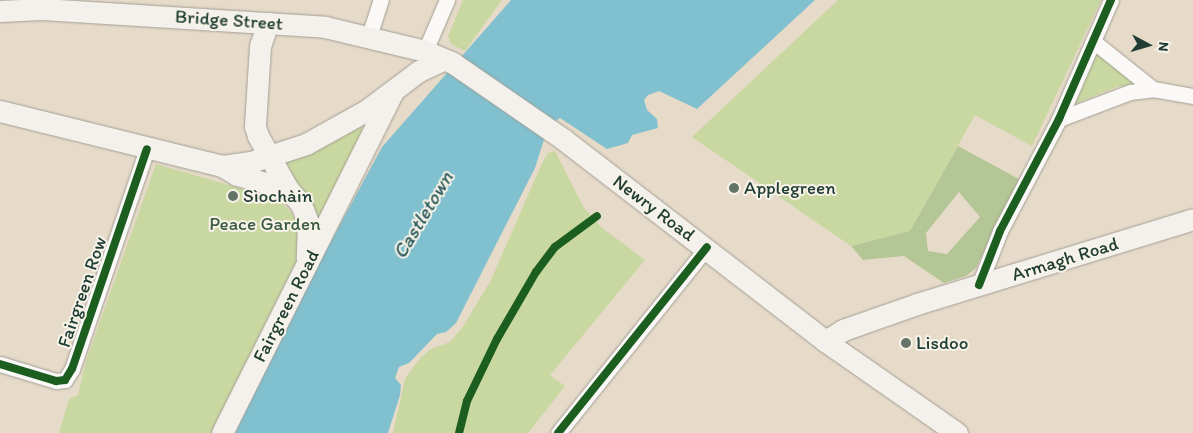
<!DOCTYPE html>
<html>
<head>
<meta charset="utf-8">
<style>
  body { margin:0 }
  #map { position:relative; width:1193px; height:433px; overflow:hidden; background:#e6dac9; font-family:Itim,sans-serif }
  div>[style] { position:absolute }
  .green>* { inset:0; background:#c9d7a0 }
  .forest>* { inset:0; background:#b4c696 }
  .water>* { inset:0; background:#80c0cf }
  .roads { filter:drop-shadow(0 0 1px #a29f94) drop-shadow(0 0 1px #a29f94) }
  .minor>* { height:15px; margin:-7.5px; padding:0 7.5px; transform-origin:7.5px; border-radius:7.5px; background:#fbf9f7 }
  .secondary>* { height:21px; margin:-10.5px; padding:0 10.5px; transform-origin:10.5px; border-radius:10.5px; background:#f4f1ec }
  .cycleway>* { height:8px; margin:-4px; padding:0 4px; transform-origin:4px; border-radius:4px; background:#1b5e20 }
  .dots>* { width:14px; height:14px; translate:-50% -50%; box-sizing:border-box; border:2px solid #f7f3e8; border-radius:50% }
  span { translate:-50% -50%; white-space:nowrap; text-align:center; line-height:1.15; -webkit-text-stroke:4px #f7f3e8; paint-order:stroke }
  .street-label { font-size:19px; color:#1f3d34 }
  .poi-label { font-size:19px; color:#1f3d34 }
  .left { translate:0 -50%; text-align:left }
  .park-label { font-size:19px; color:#3c5b43 }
  .water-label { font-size:20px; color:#2c5b5c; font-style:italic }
  .north { position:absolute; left:1123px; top:20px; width:50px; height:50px; -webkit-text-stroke:4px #f7f3e8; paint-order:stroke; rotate:96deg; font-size:14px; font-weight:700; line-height:20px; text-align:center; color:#1f3d34 }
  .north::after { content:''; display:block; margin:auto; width:18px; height:22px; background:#1f3d34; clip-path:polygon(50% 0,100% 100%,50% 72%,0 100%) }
</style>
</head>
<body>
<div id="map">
  <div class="green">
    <div style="clip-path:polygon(463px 0,502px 0,465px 51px,451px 44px,448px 36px)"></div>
    <div style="clip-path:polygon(838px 0,1101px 0,1032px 146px,975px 115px,910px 231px,851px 246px,692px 137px)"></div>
    <div style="clip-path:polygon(1100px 53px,1136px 81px,1135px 85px,1116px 87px,1073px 105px,1094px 54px)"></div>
    <div style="clip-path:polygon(361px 126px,362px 131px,316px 239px,283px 164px)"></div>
    <div style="clip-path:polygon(555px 151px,584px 208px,601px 227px,645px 260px,550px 375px,565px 386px,528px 433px,393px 433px,405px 379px,421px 357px,431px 349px,450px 342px,462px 328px,491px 280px,542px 163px,548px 153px)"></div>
    <div style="clip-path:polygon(156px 164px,278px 199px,291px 212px,299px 227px,300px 254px,212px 433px,59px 433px,69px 399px,78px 395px,86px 361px)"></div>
  </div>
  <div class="forest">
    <div style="clip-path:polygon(evenodd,958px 146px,1019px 179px,976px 268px,966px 276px,944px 283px,904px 256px,863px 260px,851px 246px,910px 231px,958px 146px,959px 192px,980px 217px,947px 254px,928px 251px,926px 233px,959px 192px)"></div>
  </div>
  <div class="water">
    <div style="clip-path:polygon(511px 0,815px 0,697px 109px,659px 91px,648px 95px,644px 100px,647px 110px,657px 119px,658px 128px,632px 135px,628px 143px,607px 149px,560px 118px,548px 127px,535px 168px,456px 323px,446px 332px,437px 334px,409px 363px,399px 367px,395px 378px,401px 385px,400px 395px,388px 433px,235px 433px,310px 280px,382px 147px)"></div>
  </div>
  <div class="roads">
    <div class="minor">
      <div style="left:369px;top:36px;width:38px;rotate:-72deg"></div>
      <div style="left:1093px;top:41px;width:77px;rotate:38.7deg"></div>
      <div style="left:425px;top:51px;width:56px;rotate:-66.7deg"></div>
      <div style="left:1059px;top:119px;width:76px;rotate:-20.8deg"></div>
      <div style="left:1130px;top:92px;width:23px;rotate:-7deg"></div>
      <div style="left:1153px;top:89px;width:41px;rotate:9.9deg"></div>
      <div style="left:979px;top:285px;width:58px;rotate:-68.7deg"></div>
      <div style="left:1000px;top:231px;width:127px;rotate:-62.2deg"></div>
      <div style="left:1059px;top:119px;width:130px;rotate:-66.4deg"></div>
      <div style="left:0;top:364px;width:59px;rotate:16.9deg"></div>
      <div style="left:56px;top:381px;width:9px;rotate:-6deg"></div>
      <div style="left:65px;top:380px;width:13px;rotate:-58deg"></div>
      <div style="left:72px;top:369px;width:232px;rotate:-71.2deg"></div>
      <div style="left:558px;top:433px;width:238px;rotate:-51.3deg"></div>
    </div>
    <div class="secondary">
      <div style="left:0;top:11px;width:42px;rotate:-2.7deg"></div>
      <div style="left:42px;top:9px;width:284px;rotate:3.6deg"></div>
      <div style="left:325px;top:27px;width:103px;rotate:13.5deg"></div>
      <div style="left:425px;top:51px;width:30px;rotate:23deg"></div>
      <div style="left:453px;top:63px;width:134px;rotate:34.6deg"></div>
      <div style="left:563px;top:139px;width:331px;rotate:37.6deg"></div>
      <div style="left:825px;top:341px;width:161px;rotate:34.9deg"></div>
      <div style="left:268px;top:23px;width:24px;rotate:109deg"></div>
      <div style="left:260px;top:46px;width:80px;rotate:93.6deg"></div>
      <div style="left:255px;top:126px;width:10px;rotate:73deg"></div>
      <div style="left:258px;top:136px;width:61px;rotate:60.5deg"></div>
      <div style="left:288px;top:189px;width:20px;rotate:49deg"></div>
      <div style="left:301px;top:204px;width:19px;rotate:69deg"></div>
      <div style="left:308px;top:222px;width:36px;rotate:92deg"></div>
      <div style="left:0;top:111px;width:229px;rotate:13.9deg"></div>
      <div style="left:222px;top:166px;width:29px;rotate:-8deg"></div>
      <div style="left:251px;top:162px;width:58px;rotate:-18.1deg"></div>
      <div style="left:306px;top:144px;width:70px;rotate:-29.1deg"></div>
      <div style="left:367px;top:110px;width:65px;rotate:-36.9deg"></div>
      <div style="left:419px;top:71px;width:26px;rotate:-25deg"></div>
      <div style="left:222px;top:166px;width:17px;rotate:31deg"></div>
      <div style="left:237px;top:175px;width:53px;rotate:15.4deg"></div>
      <div style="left:825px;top:341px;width:21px;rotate:-31deg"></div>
      <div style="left:843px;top:330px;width:78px;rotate:-19.4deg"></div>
      <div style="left:917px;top:304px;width:289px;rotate:-17.1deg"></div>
      <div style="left:222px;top:433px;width:380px;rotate:-63.4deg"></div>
    </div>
  </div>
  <div class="cycleway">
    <div style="left:979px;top:285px;width:58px;rotate:-68.7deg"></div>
    <div style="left:1000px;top:231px;width:127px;rotate:-62.2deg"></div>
    <div style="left:1059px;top:119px;width:130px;rotate:-66.4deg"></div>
    <div style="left:0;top:364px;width:59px;rotate:16.9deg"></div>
    <div style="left:56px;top:381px;width:9px;rotate:-6deg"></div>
    <div style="left:65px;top:380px;width:13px;rotate:-58deg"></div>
    <div style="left:72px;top:369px;width:232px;rotate:-71.2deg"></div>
    <div style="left:459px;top:433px;width:33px;rotate:-76deg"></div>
    <div style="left:467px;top:401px;width:69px;rotate:-64.2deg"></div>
    <div style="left:497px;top:339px;width:78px;rotate:-59.8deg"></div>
    <div style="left:536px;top:272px;width:31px;rotate:-53deg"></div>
    <div style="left:555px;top:247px;width:52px;rotate:-36.4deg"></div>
    <div style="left:558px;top:433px;width:238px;rotate:-51.3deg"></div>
  </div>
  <div class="dots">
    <div style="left:734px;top:188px;background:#657468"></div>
    <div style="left:233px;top:196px;background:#657468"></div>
    <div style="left:906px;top:343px;background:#657468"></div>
  </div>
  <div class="street-label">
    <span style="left:229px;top:20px;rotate:4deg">Bridge Street</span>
    <span style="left:654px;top:208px;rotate:37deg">Newry Road</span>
    <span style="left:1065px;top:259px;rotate:-17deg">Armagh Road</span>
    <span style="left:82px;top:292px;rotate:-71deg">Fairgreen Row</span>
    <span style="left:286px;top:306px;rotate:-63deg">Fairgreen Road</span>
  </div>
  <div class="poi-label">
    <span class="left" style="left:744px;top:188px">Applegreen</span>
    <span class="left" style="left:243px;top:196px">Sìochàin</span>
    <span class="left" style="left:916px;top:343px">Lisdoo</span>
  </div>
  <div class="park-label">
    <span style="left:265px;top:224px">Peace Garden</span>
  </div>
  <div class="water-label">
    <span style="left:423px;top:215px;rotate:-59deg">Castletown</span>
  </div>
  <div class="north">N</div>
</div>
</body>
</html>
